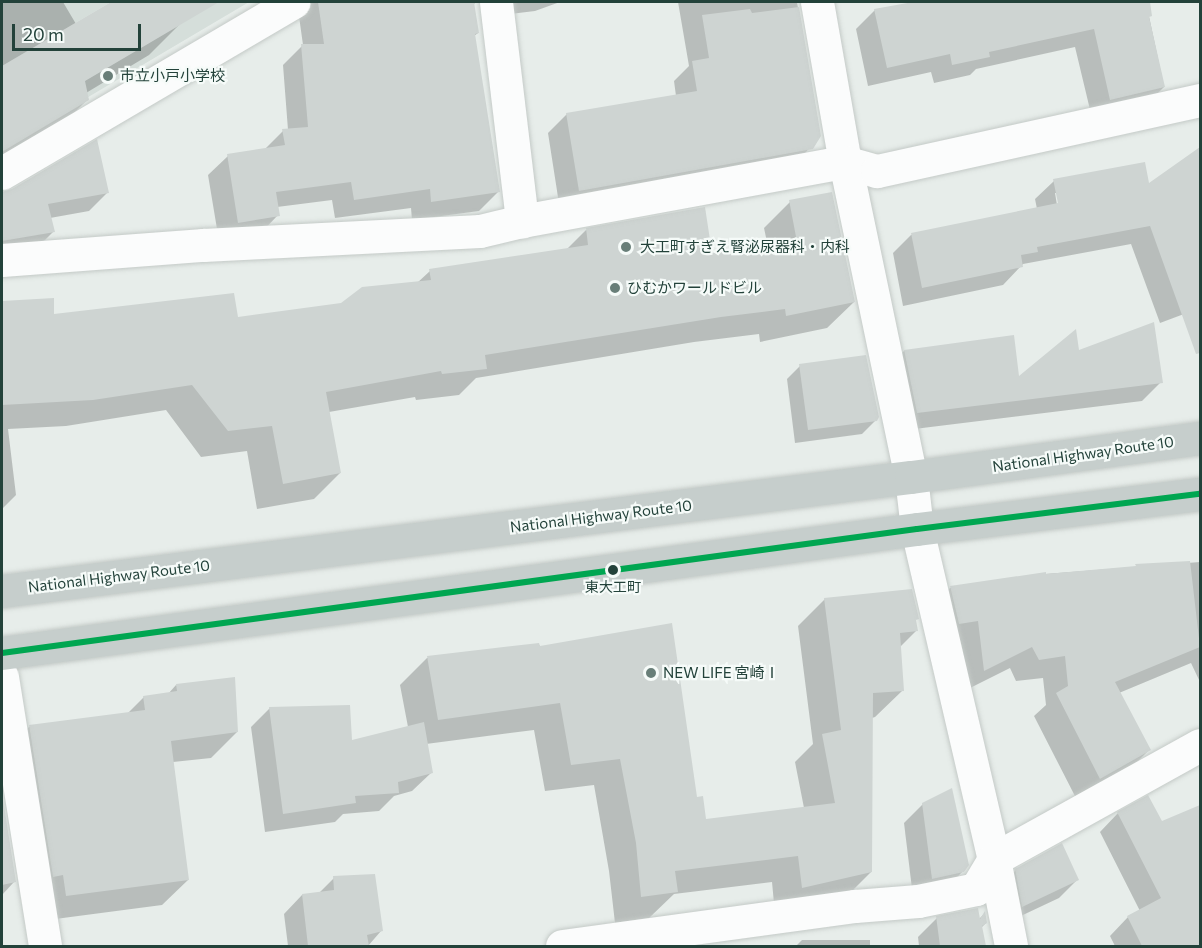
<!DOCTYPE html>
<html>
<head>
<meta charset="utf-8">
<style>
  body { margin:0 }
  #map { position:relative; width:1202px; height:948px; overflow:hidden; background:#e7edea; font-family:Commissioner,"Noto Sans JP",sans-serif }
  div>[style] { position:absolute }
  .built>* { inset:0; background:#d5deda }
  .shadow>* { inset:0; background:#0003 }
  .building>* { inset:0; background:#ced4d2 }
  .roads { filter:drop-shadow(0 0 2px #c4cac7) drop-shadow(0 0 2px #c4cac7) }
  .minor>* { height:33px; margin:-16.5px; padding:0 16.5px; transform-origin:16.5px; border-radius:16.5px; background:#fbfcfc }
  .trunk>* { height:33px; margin:-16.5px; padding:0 16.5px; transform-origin:16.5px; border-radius:16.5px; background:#c6cecc }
  .bus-1>* { height:6px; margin:-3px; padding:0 3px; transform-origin:3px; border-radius:3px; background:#00a651 }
  .dots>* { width:16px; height:16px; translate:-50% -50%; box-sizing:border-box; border:3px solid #f6fbf9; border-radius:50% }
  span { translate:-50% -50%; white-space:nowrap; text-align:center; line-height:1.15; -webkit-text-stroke:4.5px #f6fbf9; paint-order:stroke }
  .bus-label { font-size:14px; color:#23423a }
  .poi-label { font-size:15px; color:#23423a }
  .left { translate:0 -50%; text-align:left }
  .street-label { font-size:15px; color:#23423a }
  .frame { position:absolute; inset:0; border:3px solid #23423a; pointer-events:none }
  .scale { position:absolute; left:12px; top:24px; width:129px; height:27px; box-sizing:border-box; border:3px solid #23423a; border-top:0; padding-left:8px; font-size:18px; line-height:21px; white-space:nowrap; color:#23423a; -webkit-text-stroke:4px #f6fbf9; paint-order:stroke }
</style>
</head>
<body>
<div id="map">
  <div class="built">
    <div style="clip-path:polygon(2px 2px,111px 2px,2px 66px)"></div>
    <div style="clip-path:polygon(172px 2px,249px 2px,2px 148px,2px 130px,184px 22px)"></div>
  </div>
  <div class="shadow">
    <div style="clip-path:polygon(2px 2px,63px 2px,76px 24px,114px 2px,134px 2px,135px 4px,170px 2px,182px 22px,149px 55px,86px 93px,87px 100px,54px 133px,2px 164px)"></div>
    <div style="clip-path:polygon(297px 2px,560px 2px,535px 11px,494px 16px,485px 4px,476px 2px,473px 5px,478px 33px,474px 36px,498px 192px,479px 211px,412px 220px,411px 208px,335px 218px,332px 200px,277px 207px,278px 215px,259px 235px,219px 241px,208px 175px,228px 156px,264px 150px,283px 131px,288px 130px,283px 65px,303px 45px)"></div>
    <div style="clip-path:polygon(678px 2px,797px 2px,820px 136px,792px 168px,560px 210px,548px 133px,567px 114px,676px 96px,674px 81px,689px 66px)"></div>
    <div style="clip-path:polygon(921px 2px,1146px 2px,1164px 87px,1145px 106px,1092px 118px,1075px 47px,976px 69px,970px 75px,934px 83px,931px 72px,868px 86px,856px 29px,875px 10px)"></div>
    <div style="clip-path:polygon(evenodd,1200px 153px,1200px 308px,1160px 323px,1131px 244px,1023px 264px,1003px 285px,903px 306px,893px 253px,911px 235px,1037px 209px,1035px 199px,1054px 181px,1148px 185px,1191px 156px,1200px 153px,1055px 193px,1058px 193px,1061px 210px,1058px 211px,1055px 193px)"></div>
    <div style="clip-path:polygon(12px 191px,108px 192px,89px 211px,50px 218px,54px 231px,35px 250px,2px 255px,2px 193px)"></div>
    <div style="clip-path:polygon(790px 202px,854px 302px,827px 328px,760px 342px,759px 334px,694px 342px,476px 378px,459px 395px,416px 400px,415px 397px,329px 412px,340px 473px,314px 499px,257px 509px,247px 451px,201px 457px,166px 410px,66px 426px,8px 429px,16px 495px,2px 509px,2px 303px,52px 300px,53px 316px,237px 319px,341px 304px,417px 283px,430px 271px,566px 250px,586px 230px,710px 255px,768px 247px,764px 228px)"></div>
    <div style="clip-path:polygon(1012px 337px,1018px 379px,1078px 352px,1161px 382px,1142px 401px,898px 431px,885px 370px,904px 351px)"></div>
    <div style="clip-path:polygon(800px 366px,876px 420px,862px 434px,795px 443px,787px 379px)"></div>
    <div style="clip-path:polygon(1200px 562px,1200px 682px,1191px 663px,1119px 693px,1149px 750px,1127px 772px,1077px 800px,1034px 716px,1046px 705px,1043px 678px,1016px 681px,1010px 668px,962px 692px,928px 610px,950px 588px,1045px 574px)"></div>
    <div style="clip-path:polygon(825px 599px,915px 621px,917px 630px,899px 648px,902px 691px,875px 717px,872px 718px,871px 872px,844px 899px,775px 914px,772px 882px,674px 894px,649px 918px,615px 923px,609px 871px,594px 785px,545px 791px,534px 730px,426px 744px,431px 773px,412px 791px,394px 796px,379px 811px,343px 814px,335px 822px,265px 832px,251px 727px,270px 708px,350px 742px,408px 727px,400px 685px,427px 658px,538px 644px,696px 798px,704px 820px,804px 808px,795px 762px,813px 744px,798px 626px)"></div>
    <div style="clip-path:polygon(176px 685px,237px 732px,211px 758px,173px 762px,188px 880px,162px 905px,40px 921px,4px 752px,29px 727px,127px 714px,144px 697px,168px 694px)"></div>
    <div style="clip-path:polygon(2px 802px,14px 882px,2px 895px)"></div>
    <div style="clip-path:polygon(923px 804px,963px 871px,944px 891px,913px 897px,904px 823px)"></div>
    <div style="clip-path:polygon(1200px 807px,1200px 946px,1115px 946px,1110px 936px,1128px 917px,1140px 911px,1100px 832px,1118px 813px,1162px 823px)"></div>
    <div style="clip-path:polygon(1016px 870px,1078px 879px,1059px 898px,1004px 924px,997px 889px)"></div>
    <div style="clip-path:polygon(334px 878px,381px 931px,368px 946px,288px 946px,284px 914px,302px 895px,319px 893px)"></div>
    <div style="clip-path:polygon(984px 914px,986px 923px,967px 942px,957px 946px,919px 946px,918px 937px,937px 918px,979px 919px)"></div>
    <div style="clip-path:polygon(802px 940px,870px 940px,870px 946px,796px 946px)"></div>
  </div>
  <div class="building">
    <div style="clip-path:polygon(111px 2px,219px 2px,85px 81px,89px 100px,2px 152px,2px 66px)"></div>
    <div style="clip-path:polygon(318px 2px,474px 2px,479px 33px,475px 34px,500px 192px,431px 202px,430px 189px,354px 200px,351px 182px,276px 192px,280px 216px,238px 223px,227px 154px,285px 145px,282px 129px,308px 127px,301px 44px,324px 44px)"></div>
    <div style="clip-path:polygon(913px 2px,1150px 2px,1152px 16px,1149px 17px,1165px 87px,1110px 100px,1094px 29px,989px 52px,990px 57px,952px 65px,950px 54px,887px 68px,874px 9px)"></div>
    <div style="clip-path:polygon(799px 7px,821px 136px,813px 149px,579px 191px,566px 113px,697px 91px,692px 61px,709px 58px,702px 15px,750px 9px,752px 13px)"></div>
    <div style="clip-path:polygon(97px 139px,109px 193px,48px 204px,55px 232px,2px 241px,2px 192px,12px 189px)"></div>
    <div style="clip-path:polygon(1200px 147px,1200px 353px,1196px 354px,1150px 226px,1037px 247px,1038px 252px,1021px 255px,1023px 267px,922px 288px,911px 233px,1058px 203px,1053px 179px,1145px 162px,1149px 183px)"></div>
    <div style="clip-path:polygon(832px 192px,855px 302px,786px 316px,785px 309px,721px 317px,485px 355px,487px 369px,442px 374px,441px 371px,326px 392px,341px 473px,283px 484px,272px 426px,228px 431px,192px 385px,93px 400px,2px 405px,2px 301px,54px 298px,54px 314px,234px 293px,238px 317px,341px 303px,362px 287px,431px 280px,429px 269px,588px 245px,586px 228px,705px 207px,712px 253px,797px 242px,789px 200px)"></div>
    <div style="clip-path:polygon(1154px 322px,1163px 383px,917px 413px,904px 350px,1014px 335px,1019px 376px,1076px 329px,1079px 350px)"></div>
    <div style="clip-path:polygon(866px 355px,879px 417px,877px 421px,808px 430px,799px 364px)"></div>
    <div style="clip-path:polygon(1190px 561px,1200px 647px,1115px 682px,1151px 750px,1100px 779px,1056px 693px,1068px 686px,1065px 656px,1039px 660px,1032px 647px,984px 671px,978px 621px,959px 624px,950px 586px,1046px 572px,1046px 574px,1136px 566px,1135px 564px)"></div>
    <div style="clip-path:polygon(912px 589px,919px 619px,916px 620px,918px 631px,900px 633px,904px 691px,873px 693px,872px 872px,802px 888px,798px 856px,675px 871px,678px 892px,641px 897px,636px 843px,620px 759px,571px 765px,560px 703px,438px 720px,427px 656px,539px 643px,540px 646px,672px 623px,697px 797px,703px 796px,706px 819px,835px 803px,822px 734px,841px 730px,824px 598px)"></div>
    <div style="clip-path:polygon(235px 677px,238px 732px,171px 741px,189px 880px,66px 896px,63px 875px,53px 877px,29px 725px,145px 710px,143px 696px,177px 691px,176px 684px)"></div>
    <div style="clip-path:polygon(350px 705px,352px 740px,424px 722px,433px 773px,398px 782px,399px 793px,355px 796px,356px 803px,283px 814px,269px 707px)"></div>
    <div style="clip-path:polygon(952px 788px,969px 865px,964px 872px,932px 879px,922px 803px)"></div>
    <div style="clip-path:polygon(2px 793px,16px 882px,2px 885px)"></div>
    <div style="clip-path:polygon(1148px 795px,1162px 821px,1200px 805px,1200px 946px,1142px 946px,1127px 916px,1161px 898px,1117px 812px)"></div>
    <div style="clip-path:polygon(1062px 843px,1079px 880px,1022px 907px,1015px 869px)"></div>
    <div style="clip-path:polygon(375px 874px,383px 931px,367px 935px,369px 946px,308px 946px,302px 894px,334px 890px,333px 876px)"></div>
    <div style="clip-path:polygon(978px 908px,980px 919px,985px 911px,987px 923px,982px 926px,986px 946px,940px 946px,936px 916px)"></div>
  </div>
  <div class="roads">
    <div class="minor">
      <div style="left:496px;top:2px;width:221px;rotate:83.2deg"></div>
      <div style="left:817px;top:2px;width:162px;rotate:80.1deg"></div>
      <div style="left:845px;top:162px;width:322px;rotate:78.2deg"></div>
      <div style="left:911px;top:477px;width:52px;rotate:83.4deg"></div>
      <div style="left:917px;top:529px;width:339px;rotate:76.9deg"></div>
      <div style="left:994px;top:859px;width:89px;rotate:78.9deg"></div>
      <div style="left:2px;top:173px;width:338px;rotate:-30.4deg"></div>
      <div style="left:2px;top:260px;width:202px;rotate:-4.3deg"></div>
      <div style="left:203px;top:245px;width:277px;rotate:-2.9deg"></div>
      <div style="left:480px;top:231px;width:43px;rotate:-13.4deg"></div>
      <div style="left:522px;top:221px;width:328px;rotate:-10.4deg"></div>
      <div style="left:845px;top:162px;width:33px;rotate:16deg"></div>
      <div style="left:877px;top:171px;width:331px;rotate:-12.4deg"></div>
      <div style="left:2px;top:677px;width:272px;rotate:80.9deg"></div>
      <div style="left:562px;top:946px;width:296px;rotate:-7.8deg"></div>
      <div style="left:855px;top:906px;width:63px;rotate:-4.5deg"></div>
      <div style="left:918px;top:901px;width:59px;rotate:-11.7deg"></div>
      <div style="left:976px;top:889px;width:35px;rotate:-59deg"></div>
      <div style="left:994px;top:859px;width:235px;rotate:-29deg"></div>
    </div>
    <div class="trunk">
      <div style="left:2px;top:591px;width:916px;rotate:-7.15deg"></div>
      <div style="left:911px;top:477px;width:292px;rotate:-7.7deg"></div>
      <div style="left:2px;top:653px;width:923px;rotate:-7.72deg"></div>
      <div style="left:917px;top:529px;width:285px;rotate:-7.1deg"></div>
    </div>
  </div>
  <div class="bus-1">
    <div style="left:2px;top:653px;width:923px;rotate:-7.72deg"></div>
    <div style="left:917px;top:529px;width:285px;rotate:-7.1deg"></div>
  </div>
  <div class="dots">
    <div style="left:108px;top:76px;background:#687e78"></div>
    <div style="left:626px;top:247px;background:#687e78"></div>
    <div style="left:615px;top:288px;background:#687e78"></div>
    <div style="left:613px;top:570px;background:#23423a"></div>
    <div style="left:651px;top:673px;background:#687e78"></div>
  </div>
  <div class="bus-label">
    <span style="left:613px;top:587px">東大工町</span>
  </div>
  <div class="poi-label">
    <span class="left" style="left:120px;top:76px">市立小戸小学校</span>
    <span class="left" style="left:640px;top:247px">大工町すぎえ腎泌尿器科・内科</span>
    <span class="left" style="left:627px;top:288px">ひむかワールドビル</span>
    <span class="left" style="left:663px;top:673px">NEW LIFE 宮崎Ⅰ</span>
  </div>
  <div class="street-label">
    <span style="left:1083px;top:454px;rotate:-8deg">National Highway Route 10</span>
    <span style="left:601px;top:516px;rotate:-7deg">National Highway Route 10</span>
    <span style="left:119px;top:576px;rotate:-7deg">National Highway Route 10</span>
  </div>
  <div class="frame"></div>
  <div class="scale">20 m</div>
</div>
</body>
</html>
